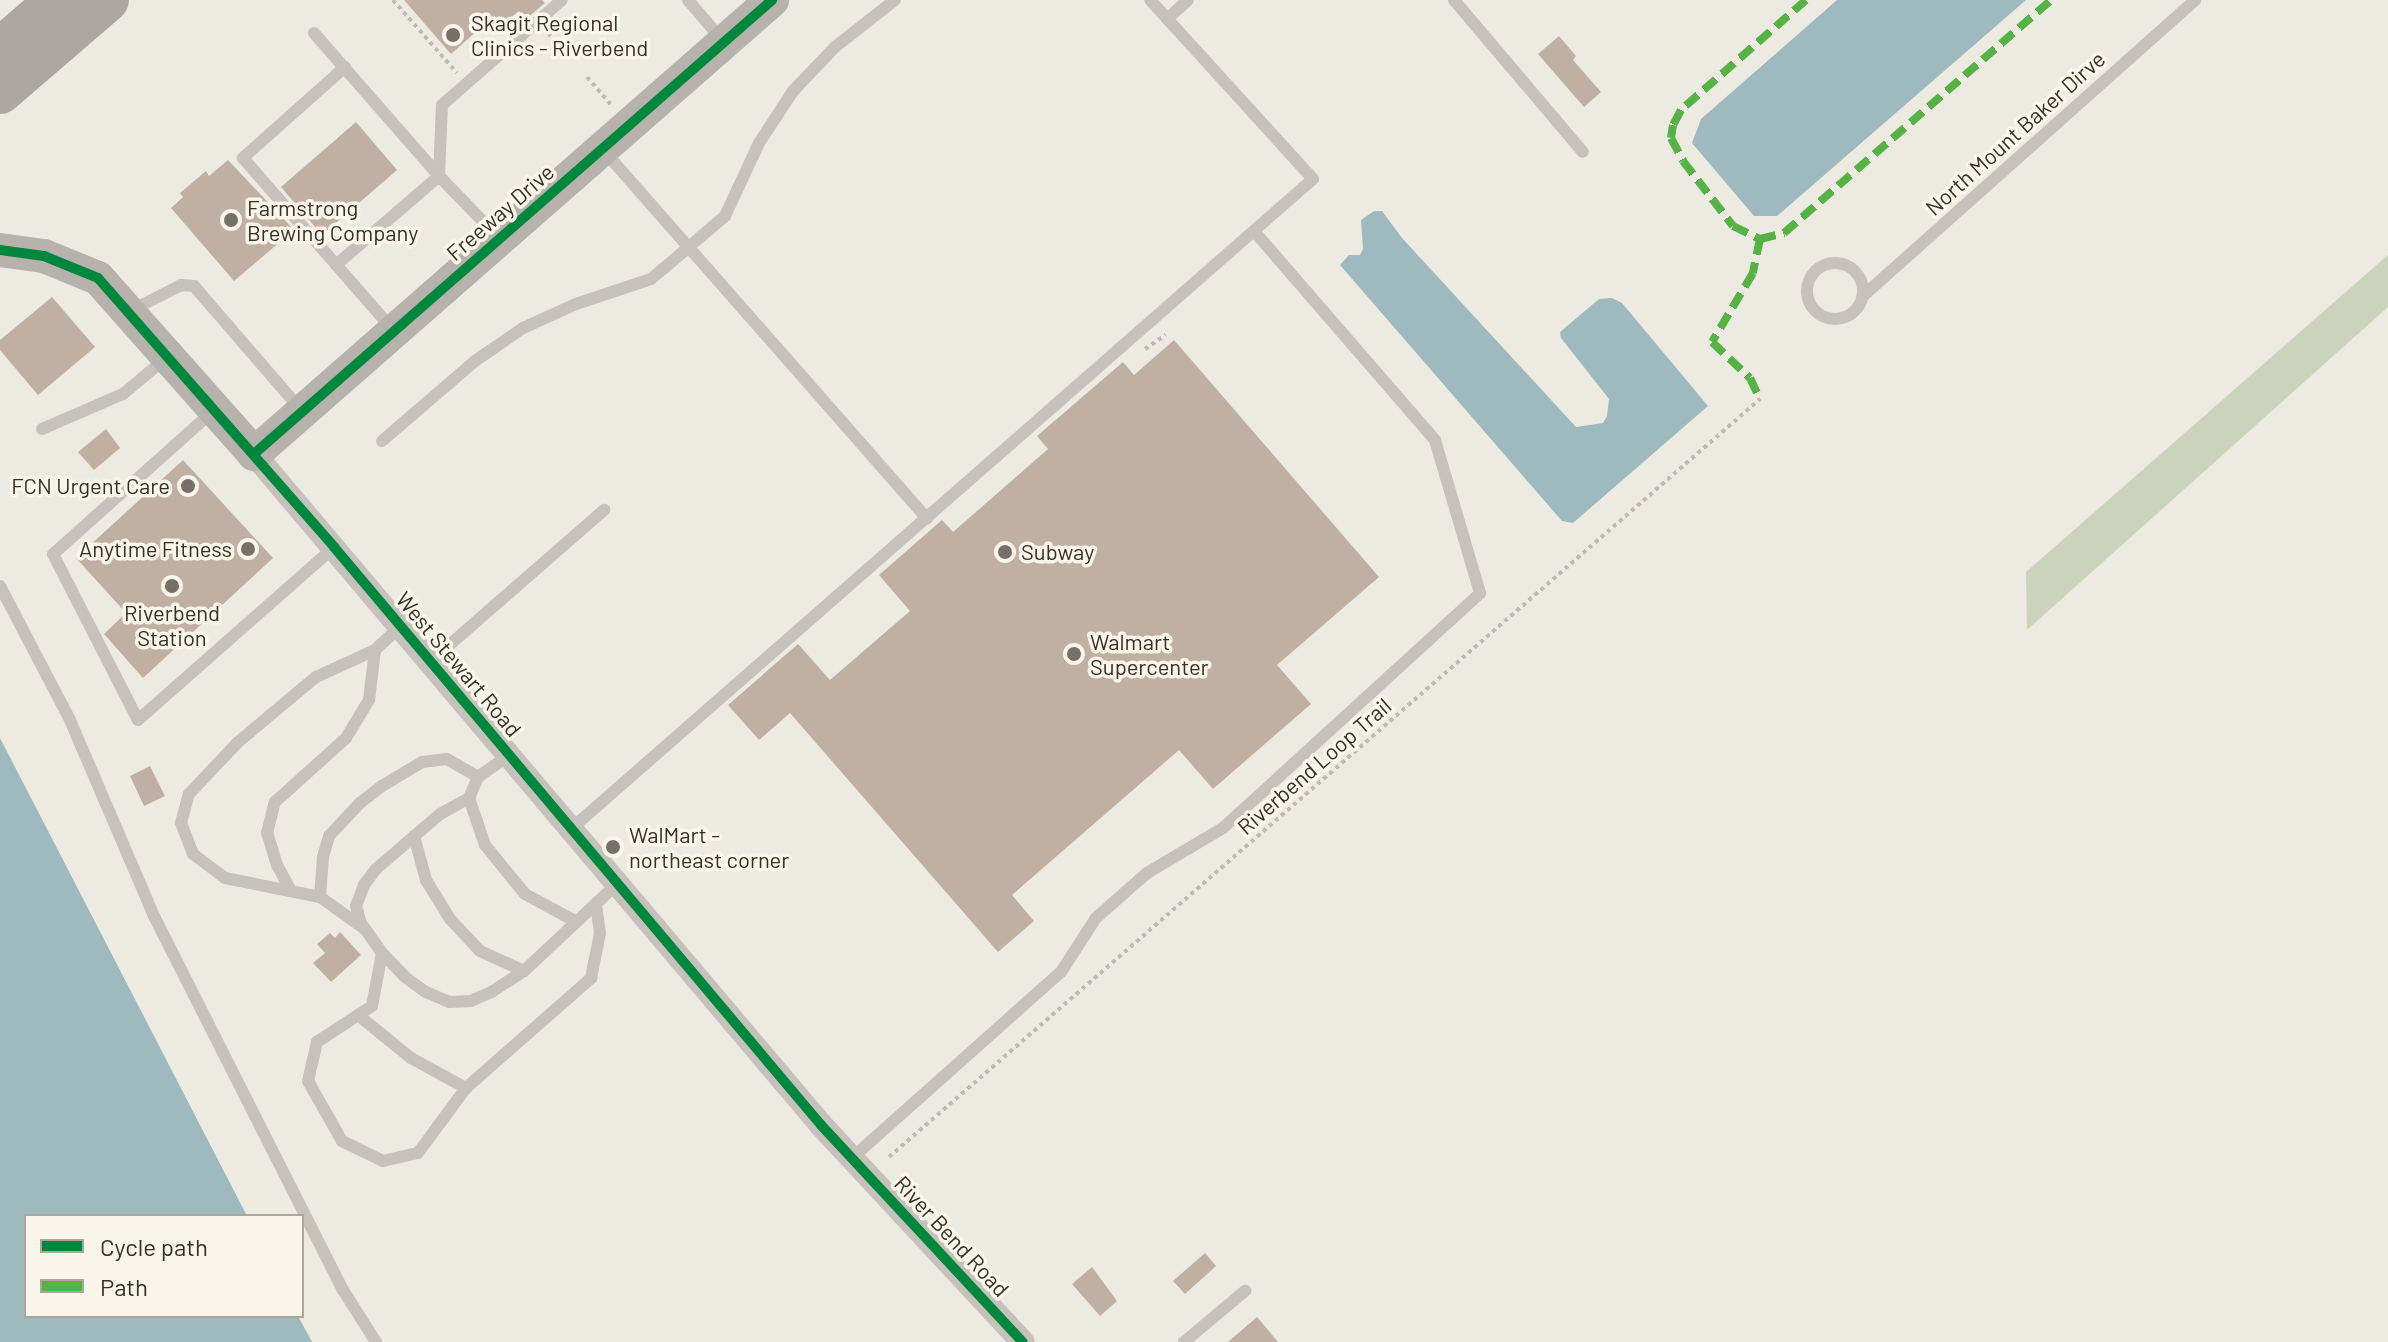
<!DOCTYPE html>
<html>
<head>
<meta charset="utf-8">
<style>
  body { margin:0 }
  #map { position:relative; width:2388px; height:1342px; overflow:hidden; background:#edeae2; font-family:Barlow,sans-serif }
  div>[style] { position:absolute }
  .green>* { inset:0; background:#cbd3bc }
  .water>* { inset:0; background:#9ebabe }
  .building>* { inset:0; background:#c0b0a3 }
  .path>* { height:4px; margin-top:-2px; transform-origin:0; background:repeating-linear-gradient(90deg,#bfbab3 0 4px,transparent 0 8px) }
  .lane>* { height:12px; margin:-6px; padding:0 6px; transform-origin:6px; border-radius:6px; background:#c6c1ba }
  .lane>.ring { margin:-6px; padding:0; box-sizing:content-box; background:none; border:12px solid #c6c1ba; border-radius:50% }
  .street>* { height:24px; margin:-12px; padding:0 12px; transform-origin:12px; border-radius:12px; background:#c6c1ba }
  .secondary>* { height:34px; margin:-17px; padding:0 17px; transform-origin:17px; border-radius:17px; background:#b7b2ab }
  .highway>* { height:44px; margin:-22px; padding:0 22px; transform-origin:22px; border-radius:22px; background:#aca8a1 }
  .quiet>* { height:8px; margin-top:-4px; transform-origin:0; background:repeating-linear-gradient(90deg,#56b245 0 16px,transparent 0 24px) }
  .cycleway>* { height:10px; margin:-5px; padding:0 5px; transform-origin:5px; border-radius:5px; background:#00873e }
  .dots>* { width:22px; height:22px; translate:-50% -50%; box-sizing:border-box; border:4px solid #faf5e9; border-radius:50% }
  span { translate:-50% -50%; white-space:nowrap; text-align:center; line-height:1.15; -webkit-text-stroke:7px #faf5e9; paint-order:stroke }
  .poi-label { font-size:22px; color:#372f28 }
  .left { translate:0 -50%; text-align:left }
  .right { translate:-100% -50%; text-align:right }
  .street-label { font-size:22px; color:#372f28 }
  .legend { position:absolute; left:24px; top:1214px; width:280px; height:104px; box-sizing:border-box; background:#faf5e9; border:2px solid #aca69c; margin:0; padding:10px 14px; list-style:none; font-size:24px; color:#372f28 }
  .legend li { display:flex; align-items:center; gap:16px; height:40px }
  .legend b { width:40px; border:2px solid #aca69c }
</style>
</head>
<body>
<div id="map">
  <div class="green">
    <div style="clip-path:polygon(2388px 255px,2388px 307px,2027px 630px,2026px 572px)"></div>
  </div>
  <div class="water">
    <div style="clip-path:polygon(1837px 0,2026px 0,1777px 216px,1754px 216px,1692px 143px,1701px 119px)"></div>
    <div style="clip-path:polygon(1374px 211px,1382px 211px,1402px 238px,1576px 427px,1603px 423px,1607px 416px,1609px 399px,1561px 338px,1560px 332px,1599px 299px,1612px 298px,1622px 303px,1708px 406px,1573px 523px,1562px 521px,1340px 265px,1349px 255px,1360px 255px,1363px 249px,1361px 220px)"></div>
    <div style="clip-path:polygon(0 738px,247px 1216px,26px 1216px,26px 1316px,298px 1316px,312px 1342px,0 1342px)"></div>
  </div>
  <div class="building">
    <div style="clip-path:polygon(404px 0,542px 0,545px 3px,526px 19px,519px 11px,502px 25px,494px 16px,451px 54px)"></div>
    <div style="clip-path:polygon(1559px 36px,1576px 56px,1573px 60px,1601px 92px,1584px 107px,1538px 54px)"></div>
    <div style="clip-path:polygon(356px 122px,397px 170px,322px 235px,281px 187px)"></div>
    <div style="clip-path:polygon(228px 160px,294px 230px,234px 281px,171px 208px,183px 197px,180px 193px,206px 171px,209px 176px)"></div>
    <div style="clip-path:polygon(52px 297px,95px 347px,38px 395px,0 350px,0 340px)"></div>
    <div style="clip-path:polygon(1174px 340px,1379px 577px,1277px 665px,1311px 704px,1213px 789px,1179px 750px,1012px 895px,1034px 921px,998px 952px,790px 713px,759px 740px,728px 705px,798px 644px,830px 680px,910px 611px,879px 575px,942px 520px,953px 532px,1048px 449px,1037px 436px,1123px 362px,1134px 375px)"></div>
    <div style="clip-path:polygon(106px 429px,120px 448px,94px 470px,78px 452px)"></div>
    <div style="clip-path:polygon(183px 460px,273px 558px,143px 678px,104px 634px,126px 613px,76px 558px)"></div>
    <div style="clip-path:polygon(150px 766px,165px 796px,144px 806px,130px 776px)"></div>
    <div style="clip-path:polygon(340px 932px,361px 955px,331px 982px,313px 963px,325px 953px,317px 944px,330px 933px,335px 938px)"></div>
    <div style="clip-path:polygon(1205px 1253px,1216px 1266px,1185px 1294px,1173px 1281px)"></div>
    <div style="clip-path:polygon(1092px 1267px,1117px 1301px,1100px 1316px,1072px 1284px)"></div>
    <div style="clip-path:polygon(1257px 1317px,1278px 1342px,1228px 1342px)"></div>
  </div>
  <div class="path">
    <div style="left:393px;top:0;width:97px;rotate:48.8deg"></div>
    <div style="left:548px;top:33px;width:33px;rotate:49deg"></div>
    <div style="left:587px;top:77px;width:38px;rotate:49deg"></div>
    <div style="left:1145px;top:349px;width:25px;rotate:-34deg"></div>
    <div style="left:889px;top:1157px;width:1155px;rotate:-41.03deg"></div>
  </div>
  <div class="lane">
    <div style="left:688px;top:0;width:52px;rotate:49.6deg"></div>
    <div style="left:1454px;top:0;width:199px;rotate:49.7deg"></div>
    <div style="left:1167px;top:19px;width:28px;rotate:-42deg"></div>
    <div style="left:314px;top:33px;width:190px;rotate:48.8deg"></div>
    <div style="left:439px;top:176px;width:85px;rotate:46deg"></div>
    <div style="left:345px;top:67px;width:137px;rotate:138.3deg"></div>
    <div style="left:243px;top:158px;width:227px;rotate:48.9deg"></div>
    <div style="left:605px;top:152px;width:488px;rotate:48.7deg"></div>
    <div class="ring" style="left:1807px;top:263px;width:44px;height:44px"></div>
    <div style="left:336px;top:265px;width:136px;rotate:-40.8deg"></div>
    <div style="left:439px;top:176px;width:71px;rotate:-87.6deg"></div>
    <div style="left:442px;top:105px;width:159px;rotate:-41.2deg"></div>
    <div style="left:1863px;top:296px;width:445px;rotate:-41.7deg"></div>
    <div style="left:133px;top:315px;width:16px;rotate:-45deg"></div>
    <div style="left:144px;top:304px;width:42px;rotate:-27.2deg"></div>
    <div style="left:181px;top:285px;width:13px;rotate:4deg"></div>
    <div style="left:194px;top:286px;width:164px;rotate:49.2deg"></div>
    <div style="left:212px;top:412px;width:213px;rotate:138.2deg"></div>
    <div style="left:53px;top:554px;width:186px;rotate:62.9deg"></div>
    <div style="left:138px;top:720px;width:261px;rotate:-41.4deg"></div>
    <div style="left:42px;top:429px;width:88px;rotate:-23.4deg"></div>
    <div style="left:123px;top:394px;width:56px;rotate:-39.9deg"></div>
    <div style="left:382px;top:441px;width:123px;rotate:-40.7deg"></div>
    <div style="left:475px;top:361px;width:58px;rotate:-34.5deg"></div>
    <div style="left:523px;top:328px;width:58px;rotate:-24.4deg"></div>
    <div style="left:576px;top:304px;width:79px;rotate:-18.4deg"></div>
    <div style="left:651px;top:279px;width:16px;rotate:-40deg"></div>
    <div style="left:663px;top:269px;width:82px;rotate:-40.5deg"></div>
    <div style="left:725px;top:216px;width:81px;rotate:-65deg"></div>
    <div style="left:759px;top:143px;width:62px;rotate:-56.8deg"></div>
    <div style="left:793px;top:91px;width:61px;rotate:-46.3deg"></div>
    <div style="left:835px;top:47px;width:76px;rotate:-38.1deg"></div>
    <div style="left:0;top:586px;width:151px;rotate:62.4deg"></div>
    <div style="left:70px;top:720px;width:215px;rotate:66.8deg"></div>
    <div style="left:155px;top:918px;width:417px;rotate:63.2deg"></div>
    <div style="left:343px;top:1290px;width:62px;rotate:57.6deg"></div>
    <div style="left:431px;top:661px;width:230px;rotate:-41.1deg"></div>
    <div style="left:478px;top:777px;width:23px;rotate:113deg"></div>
    <div style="left:469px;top:798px;width:50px;rotate:71.2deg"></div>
    <div style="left:485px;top:845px;width:63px;rotate:50.8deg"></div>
    <div style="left:525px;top:894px;width:57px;rotate:28.4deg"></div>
    <div style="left:469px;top:798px;width:33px;rotate:151deg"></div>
    <div style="left:440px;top:814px;width:84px;rotate:139.3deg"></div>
    <div style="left:376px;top:869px;width:20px;rotate:127deg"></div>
    <div style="left:364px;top:885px;width:22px;rotate:111deg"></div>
    <div style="left:356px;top:906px;width:18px;rotate:74deg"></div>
    <div style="left:361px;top:923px;width:37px;rotate:55deg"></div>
    <div style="left:382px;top:953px;width:33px;rotate:46deg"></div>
    <div style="left:405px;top:977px;width:26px;rotate:36deg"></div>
    <div style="left:426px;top:992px;width:26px;rotate:23deg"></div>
    <div style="left:450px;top:1002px;width:21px;rotate:-3deg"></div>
    <div style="left:471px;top:1001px;width:24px;rotate:-24deg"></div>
    <div style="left:493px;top:991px;width:37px;rotate:-33deg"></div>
    <div style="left:524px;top:971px;width:129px;rotate:-43.1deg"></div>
    <div style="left:571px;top:829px;width:986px;rotate:-41.22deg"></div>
    <div style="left:1313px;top:179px;width:242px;rotate:-132.3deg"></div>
    <div style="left:414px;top:836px;width:46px;rotate:74.7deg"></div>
    <div style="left:426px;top:880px;width:46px;rotate:58.4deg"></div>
    <div style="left:450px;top:919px;width:44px;rotate:46.8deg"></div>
    <div style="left:480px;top:951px;width:48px;rotate:24.4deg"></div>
    <div style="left:291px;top:891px;width:30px;rotate:-118deg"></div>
    <div style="left:277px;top:865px;width:34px;rotate:-107deg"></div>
    <div style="left:267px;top:833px;width:32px;rotate:-76deg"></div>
    <div style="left:275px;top:802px;width:96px;rotate:-42deg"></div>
    <div style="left:346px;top:738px;width:44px;rotate:-58.8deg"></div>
    <div style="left:369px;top:700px;width:50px;rotate:-83.2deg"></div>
    <div style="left:320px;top:897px;width:40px;rotate:-85.7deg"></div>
    <div style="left:323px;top:857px;width:22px;rotate:-74deg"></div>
    <div style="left:329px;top:836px;width:45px;rotate:-46.8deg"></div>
    <div style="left:360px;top:803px;width:28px;rotate:-38deg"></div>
    <div style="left:382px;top:786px;width:47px;rotate:-31deg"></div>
    <div style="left:422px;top:762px;width:25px;rotate:-7deg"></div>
    <div style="left:447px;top:759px;width:36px;rotate:30deg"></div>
    <div style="left:478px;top:777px;width:38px;rotate:-35deg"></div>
    <div style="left:365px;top:929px;width:55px;rotate:-144.6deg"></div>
    <div style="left:320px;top:897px;width:97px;rotate:-168.7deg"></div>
    <div style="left:225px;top:878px;width:40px;rotate:-143deg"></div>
    <div style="left:193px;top:854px;width:33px;rotate:-111deg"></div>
    <div style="left:181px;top:823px;width:30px;rotate:-75deg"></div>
    <div style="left:189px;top:794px;width:70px;rotate:-46.7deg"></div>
    <div style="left:237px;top:743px;width:103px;rotate:-39.9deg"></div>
    <div style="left:316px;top:677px;width:65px;rotate:-24.6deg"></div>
    <div style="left:375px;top:650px;width:35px;rotate:-43deg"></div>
    <div style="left:382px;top:953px;width:54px;rotate:100.7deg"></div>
    <div style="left:372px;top:1006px;width:66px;rotate:146.8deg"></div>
    <div style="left:317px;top:1042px;width:40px;rotate:103deg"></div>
    <div style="left:308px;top:1081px;width:69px;rotate:60.5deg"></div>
    <div style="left:342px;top:1141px;width:46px;rotate:26deg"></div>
    <div style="left:383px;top:1161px;width:36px;rotate:-13deg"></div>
    <div style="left:418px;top:1153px;width:81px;rotate:-53.6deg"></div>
    <div style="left:466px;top:1088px;width:167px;rotate:-41.3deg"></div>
    <div style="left:591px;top:978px;width:46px;rotate:-78.7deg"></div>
    <div style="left:600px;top:933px;width:30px;rotate:-98deg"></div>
    <div style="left:358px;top:1015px;width:68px;rotate:39.1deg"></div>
    <div style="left:411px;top:1058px;width:63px;rotate:28.6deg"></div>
    <div style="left:852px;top:1158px;width:280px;rotate:-41.7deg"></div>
    <div style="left:1061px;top:972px;width:64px;rotate:-57.1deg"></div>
    <div style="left:1096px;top:918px;width:68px;rotate:-41.4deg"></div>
    <div style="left:1147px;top:873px;width:88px;rotate:-30.6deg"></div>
    <div style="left:1223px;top:828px;width:348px;rotate:-42.4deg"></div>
    <div style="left:1480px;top:593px;width:159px;rotate:-106.4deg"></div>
    <div style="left:1435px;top:440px;width:276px;rotate:-130.9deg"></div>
    <div style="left:1184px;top:1342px;width:80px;rotate:-39.9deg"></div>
  </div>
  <div class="street">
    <div style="left:254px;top:454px;width:878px;rotate:49.8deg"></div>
    <div style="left:821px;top:1125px;width:296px;rotate:47.1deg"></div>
  </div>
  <div class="secondary">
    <div style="left:0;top:250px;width:44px;rotate:7.8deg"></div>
    <div style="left:44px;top:256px;width:58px;rotate:22.2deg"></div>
    <div style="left:98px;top:278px;width:235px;rotate:48.4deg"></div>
    <div style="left:254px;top:454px;width:689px;rotate:-41.23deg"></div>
  </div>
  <div class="highway">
    <div style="left:0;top:50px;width:77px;rotate:-40.8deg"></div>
    <div style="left:0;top:92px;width:141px;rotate:-40.7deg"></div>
  </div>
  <div class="quiet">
    <div style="left:1806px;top:0;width:167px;rotate:138.7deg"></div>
    <div style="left:1681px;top:110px;width:17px;rotate:118deg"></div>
    <div style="left:1673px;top:125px;width:13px;rotate:99deg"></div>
    <div style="left:1671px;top:138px;width:26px;rotate:62deg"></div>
    <div style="left:1683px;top:161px;width:82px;rotate:52.4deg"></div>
    <div style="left:1733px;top:226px;width:30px;rotate:26deg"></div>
    <div style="left:1760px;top:239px;width:25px;rotate:-14deg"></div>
    <div style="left:1784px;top:233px;width:354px;rotate:-41.1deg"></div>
    <div style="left:1760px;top:239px;width:35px;rotate:102deg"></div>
    <div style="left:1753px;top:273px;width:80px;rotate:120.7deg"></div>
    <div style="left:1712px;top:342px;width:52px;rotate:43.5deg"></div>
    <div style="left:1750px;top:378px;width:23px;rotate:65deg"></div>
  </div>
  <div class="cycleway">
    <div style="left:0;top:250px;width:44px;rotate:7.8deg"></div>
    <div style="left:44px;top:256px;width:58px;rotate:22.2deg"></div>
    <div style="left:98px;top:278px;width:358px;rotate:48.7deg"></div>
    <div style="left:334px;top:547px;width:756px;rotate:49.88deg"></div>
    <div style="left:821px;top:1125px;width:296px;rotate:47.1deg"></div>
    <div style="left:254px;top:454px;width:689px;rotate:-41.23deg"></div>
  </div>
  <div class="dots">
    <div style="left:453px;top:35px;background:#777069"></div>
    <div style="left:231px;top:220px;background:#777069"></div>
    <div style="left:188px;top:486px;background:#777069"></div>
    <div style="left:248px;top:549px;background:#777069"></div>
    <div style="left:1005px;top:552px;background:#777069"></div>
    <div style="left:172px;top:586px;background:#777069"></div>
    <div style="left:1074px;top:654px;background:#777069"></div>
    <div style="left:613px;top:847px;background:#777069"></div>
  </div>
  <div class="poi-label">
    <span class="left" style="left:471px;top:35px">Skagit Regional<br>Clinics - Riverbend</span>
    <span class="left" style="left:247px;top:220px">Farmstrong<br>Brewing Company</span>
    <span class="right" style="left:170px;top:486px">FCN Urgent Care</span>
    <span class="right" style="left:232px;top:549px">Anytime Fitness</span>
    <span class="left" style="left:1021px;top:552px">Subway</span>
    <span style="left:172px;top:625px">Riverbend<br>Station</span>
    <span class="left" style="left:1090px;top:654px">Walmart<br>Supercenter</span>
    <span class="left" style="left:629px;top:847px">WalMart -<br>northeast corner</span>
  </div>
  <div class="street-label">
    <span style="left:2015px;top:133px;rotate:-42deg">North Mount Baker Dirve</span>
    <span style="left:500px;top:212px;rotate:-41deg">Freeway Drive</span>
    <span style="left:459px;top:664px;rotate:50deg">West Stewart Road</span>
    <span style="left:1314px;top:766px;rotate:-41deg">Riverbend Loop Trail</span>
    <span style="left:952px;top:1236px;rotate:47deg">River Bend Road</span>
  </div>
  <ul class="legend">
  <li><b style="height:10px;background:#00873e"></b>Cycle path</li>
  <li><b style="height:10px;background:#56b245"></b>Path</li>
  </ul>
</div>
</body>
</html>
